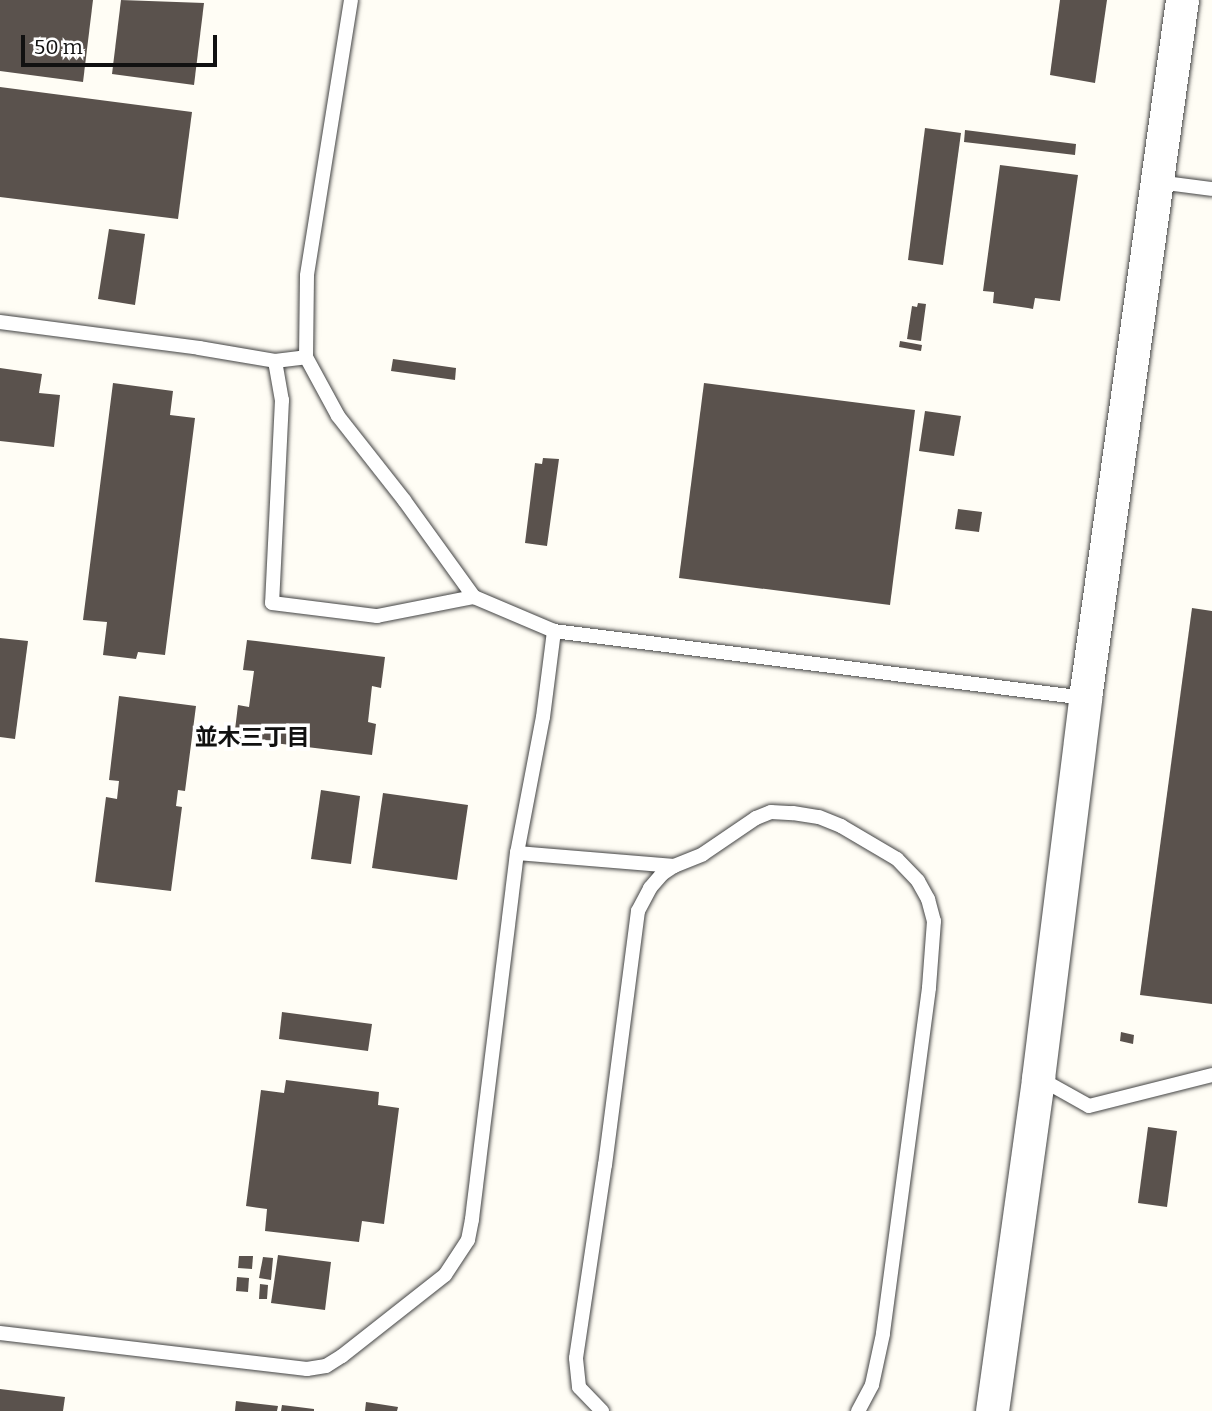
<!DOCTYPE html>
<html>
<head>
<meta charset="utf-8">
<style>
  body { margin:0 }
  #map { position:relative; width:1212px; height:1411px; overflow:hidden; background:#fffdf5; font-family:Bitter,"Noto Sans JP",serif }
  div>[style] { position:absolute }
  .building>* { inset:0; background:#5a524d }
  .roads { filter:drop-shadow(0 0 2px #444) drop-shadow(0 0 2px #444) }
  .service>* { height:14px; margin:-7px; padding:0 7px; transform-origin:7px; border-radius:7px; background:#fff }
  .tertiary>* { height:33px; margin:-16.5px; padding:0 16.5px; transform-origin:16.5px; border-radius:16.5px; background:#fff }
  span { translate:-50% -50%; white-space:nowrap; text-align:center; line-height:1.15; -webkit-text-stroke:7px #fff; paint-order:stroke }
  .neighbourhood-label { font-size:23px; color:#111; font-weight:700 }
  .scale { position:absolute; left:21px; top:35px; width:196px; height:32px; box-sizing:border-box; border:4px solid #111; border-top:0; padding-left:9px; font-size:21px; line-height:24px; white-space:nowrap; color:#111; -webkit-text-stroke:5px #fff; paint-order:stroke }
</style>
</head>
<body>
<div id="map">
  <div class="building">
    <div style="clip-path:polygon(0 0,93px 0,83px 82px,0 71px)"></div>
    <div style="clip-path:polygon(121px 0,204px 3px,194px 85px,112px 74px)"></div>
    <div style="clip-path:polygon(1060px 0,1107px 0,1095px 83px,1050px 75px)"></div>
    <div style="clip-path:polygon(0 87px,192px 112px,178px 219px,0 197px)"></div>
    <div style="clip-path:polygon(925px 128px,961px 133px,943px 265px,908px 260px)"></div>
    <div style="clip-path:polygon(965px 130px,1076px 144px,1075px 155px,964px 142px)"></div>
    <div style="clip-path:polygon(1000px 165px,1078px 175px,1060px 301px,1035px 298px,1033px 309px,1028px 308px,993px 303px,994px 292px,983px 291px)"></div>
    <div style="clip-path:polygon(109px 229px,145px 234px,135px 305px,98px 299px)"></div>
    <div style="clip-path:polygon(918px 303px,926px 304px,921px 341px,907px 339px,912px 306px,917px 307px)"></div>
    <div style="clip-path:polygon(900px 341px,922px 345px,921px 351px,899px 347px)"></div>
    <div style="clip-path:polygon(393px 359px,456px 368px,455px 380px,391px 371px)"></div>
    <div style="clip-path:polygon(0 368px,42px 374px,39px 393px,60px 395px,54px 447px,0 441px)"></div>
    <div style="clip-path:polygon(113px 383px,173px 391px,170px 415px,195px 418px,165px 655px,138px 652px,136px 659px,103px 655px,107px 622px,83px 620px)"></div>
    <div style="clip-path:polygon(704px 383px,915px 410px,890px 605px,679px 578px)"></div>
    <div style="clip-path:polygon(925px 411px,961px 416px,954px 456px,919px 451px)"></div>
    <div style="clip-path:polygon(543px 458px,559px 459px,547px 546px,525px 543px,535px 463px,542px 464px)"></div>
    <div style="clip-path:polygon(958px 509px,982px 512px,979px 532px,955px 529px)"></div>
    <div style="clip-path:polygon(1192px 608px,1212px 611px,1212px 1004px,1140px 995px)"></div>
    <div style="clip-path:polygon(0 638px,28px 641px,15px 739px,0 737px)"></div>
    <div style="clip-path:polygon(247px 640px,385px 657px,381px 688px,372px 686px,368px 722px,376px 724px,372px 755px,234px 738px,238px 705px,249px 707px,254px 671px,243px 670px)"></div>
    <div style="clip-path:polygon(119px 696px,196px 706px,185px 791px,178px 790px,176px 806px,182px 807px,171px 891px,95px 882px,106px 797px,117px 799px,119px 781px,109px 780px)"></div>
    <div style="clip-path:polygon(321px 790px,360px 796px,351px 864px,311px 859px)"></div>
    <div style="clip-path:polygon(383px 793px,468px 805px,457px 880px,372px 868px)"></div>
    <div style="clip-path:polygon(282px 1012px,372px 1024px,368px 1051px,279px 1039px)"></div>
    <div style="clip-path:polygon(1121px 1032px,1134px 1035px,1133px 1044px,1120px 1041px)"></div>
    <div style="clip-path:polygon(286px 1080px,379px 1092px,378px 1105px,399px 1108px,384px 1224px,362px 1221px,359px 1242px,265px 1231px,267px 1209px,246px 1206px,261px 1090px,284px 1093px)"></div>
    <div style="clip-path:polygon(1148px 1127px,1177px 1131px,1167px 1207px,1138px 1203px)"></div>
    <div style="clip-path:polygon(278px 1255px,331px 1262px,325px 1310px,271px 1303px)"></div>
    <div style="clip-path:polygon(239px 1256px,253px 1256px,252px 1269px,238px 1268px)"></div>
    <div style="clip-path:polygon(263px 1257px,273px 1258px,271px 1280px,259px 1278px)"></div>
    <div style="clip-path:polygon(237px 1277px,249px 1278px,248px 1292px,236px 1291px)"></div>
    <div style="clip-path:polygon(260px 1284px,268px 1285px,267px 1299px,259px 1299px)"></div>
    <div style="clip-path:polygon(0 1389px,65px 1397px,63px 1411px,0 1411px)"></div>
    <div style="clip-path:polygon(236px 1401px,278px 1406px,277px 1411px,235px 1411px)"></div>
    <div style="clip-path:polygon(366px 1402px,398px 1407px,397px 1411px,365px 1411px)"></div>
    <div style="clip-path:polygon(282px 1405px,314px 1409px,314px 1411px,281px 1411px)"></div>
  </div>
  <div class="roads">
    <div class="service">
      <div style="left:351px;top:0;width:279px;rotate:99.1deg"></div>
      <div style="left:307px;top:276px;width:81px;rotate:90.7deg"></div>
      <div style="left:306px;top:357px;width:67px;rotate:61.5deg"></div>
      <div style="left:338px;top:416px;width:107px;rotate:51.8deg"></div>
      <div style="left:404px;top:500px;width:120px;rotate:54.2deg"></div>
      <div style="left:474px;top:597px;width:87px;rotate:23deg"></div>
      <div style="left:554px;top:631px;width:535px;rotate:7.19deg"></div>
      <div style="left:1158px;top:182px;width:54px;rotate:7.4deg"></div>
      <div style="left:0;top:322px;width:201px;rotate:7.4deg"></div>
      <div style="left:199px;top:348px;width:77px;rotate:9.7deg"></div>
      <div style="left:275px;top:361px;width:31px;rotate:-7deg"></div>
      <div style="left:275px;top:361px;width:40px;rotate:80deg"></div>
      <div style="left:282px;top:400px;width:203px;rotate:92.8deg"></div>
      <div style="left:272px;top:603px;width:106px;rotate:7.1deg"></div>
      <div style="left:377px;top:616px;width:99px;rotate:-11.1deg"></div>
      <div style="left:517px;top:853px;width:158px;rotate:4.7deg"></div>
      <div style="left:674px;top:866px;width:31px;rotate:-22deg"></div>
      <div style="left:703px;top:854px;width:64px;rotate:-34.2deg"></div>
      <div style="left:756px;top:818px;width:16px;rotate:-22deg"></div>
      <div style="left:771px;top:812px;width:22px;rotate:3deg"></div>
      <div style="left:793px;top:813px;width:26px;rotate:9deg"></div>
      <div style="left:819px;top:817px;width:24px;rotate:22deg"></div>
      <div style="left:841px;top:826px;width:65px;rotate:30.5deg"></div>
      <div style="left:897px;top:859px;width:30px;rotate:46deg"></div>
      <div style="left:918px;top:881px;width:21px;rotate:61deg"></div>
      <div style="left:928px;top:899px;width:23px;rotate:75deg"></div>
      <div style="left:934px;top:921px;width:67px;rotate:94.3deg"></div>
      <div style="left:929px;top:988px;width:349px;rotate:97.6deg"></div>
      <div style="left:883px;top:1334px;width:52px;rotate:102.2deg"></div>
      <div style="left:872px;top:1385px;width:30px;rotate:118deg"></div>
      <div style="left:1039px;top:1078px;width:57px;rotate:29.2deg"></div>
      <div style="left:1089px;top:1106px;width:127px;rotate:-14.1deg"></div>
      <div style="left:0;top:1333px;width:309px;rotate:6.7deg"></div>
      <div style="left:307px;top:1369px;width:19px;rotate:-9deg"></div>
      <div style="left:326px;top:1366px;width:19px;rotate:-32deg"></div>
      <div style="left:342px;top:1356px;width:131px;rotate:-38.2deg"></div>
      <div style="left:445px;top:1275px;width:42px;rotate:-56.7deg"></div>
      <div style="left:468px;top:1240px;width:21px;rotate:-79deg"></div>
      <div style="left:472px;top:1219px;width:369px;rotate:-83deg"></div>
      <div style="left:517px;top:853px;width:138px;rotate:-79.2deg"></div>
      <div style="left:543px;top:717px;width:87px;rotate:-82.7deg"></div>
      <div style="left:602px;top:1411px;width:33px;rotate:-134deg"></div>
      <div style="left:579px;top:1387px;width:29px;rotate:-96deg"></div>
      <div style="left:576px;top:1358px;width:195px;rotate:-81.5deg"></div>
      <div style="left:605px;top:1165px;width:256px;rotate:-82.6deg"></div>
      <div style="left:638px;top:911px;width:26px;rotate:-62deg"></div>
      <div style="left:650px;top:888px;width:18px;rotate:-49deg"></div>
      <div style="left:662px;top:874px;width:14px;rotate:-34deg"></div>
    </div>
    <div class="tertiary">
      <div style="left:992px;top:1411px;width:336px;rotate:-82.1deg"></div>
      <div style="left:1038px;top:1078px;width:383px;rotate:-82.9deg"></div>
      <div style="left:1085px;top:698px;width:705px;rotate:-82.09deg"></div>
    </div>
  </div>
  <div class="neighbourhood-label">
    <span style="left:252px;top:737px">並木三丁目</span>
  </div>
  <div class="scale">50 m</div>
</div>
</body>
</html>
